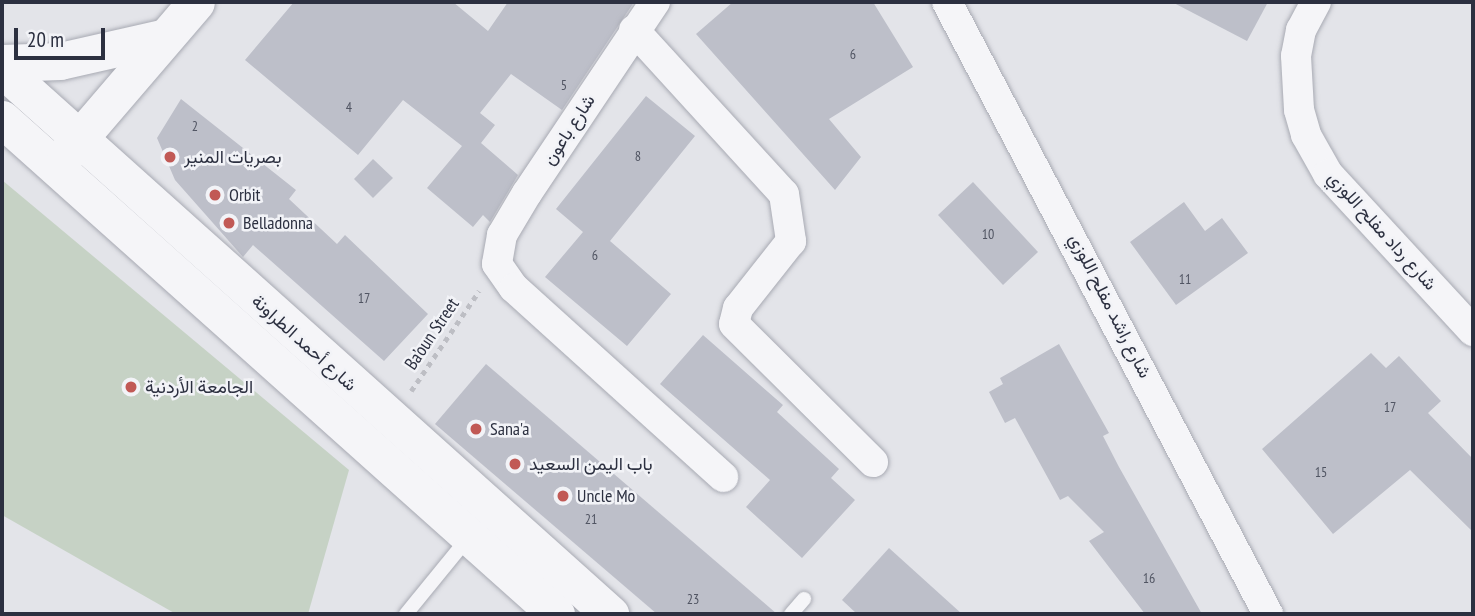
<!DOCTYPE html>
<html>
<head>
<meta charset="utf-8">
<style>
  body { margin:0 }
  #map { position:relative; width:1475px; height:616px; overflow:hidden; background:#e3e4e9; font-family:"PT Sans Narrow",Vazirmatn,sans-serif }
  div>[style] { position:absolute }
  .green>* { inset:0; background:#c6d2c5 }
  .building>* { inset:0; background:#bdbfc9 }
  .path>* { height:4.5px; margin-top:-2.25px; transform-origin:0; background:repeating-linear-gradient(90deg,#bdbec4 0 5px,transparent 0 10px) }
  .roads { filter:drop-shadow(0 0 2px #a8aab3) drop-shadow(0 0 2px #a8aab3) }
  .service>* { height:14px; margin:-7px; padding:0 7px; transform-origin:7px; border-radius:7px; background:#f5f5f8 }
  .minor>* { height:30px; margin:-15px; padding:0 15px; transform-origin:15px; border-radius:15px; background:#f5f5f8 }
  .tertiary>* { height:37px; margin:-18.5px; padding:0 18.5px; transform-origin:18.5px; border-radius:18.5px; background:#f5f5f8 }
  .dots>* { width:19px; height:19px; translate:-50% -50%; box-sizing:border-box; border:4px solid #f2f3f7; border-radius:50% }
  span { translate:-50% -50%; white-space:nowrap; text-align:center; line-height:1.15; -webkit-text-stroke:5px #f2f3f7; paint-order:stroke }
  .number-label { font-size:14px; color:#505462 }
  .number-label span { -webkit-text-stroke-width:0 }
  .street-label { font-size:18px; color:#2c3040 }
  .poi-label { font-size:18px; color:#2c3040 }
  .left { translate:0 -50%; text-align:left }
  .frame { position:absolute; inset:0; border:4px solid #2c3040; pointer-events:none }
  .scale { position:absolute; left:14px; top:28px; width:91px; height:32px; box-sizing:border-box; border:4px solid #2c3040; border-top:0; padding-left:9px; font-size:21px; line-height:24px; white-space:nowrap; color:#2c3040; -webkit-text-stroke:5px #f2f3f7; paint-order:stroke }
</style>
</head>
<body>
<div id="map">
  <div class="green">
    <div style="clip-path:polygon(2px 180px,349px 470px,308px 614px,176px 614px,2px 515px)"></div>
  </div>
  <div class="building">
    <div style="clip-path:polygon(294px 2px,453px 2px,488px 31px,508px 2px,634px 2px,562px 110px,511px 74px,480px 113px,495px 125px,481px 143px,518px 175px,490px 222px,483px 215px,473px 227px,427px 188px,462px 146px,403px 100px,358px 155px,245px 60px)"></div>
    <div style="clip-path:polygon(733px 2px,873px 2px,913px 67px,829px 119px,861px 157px,835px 190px,696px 34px)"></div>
    <div style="clip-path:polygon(1172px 2px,1268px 2px,1247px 41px)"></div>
    <div style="clip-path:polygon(646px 96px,695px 136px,610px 241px,671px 294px,627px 346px,545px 277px,583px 232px,556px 209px)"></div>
    <div style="clip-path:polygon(181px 99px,296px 190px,289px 199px,337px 244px,345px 235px,428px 314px,384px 361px,253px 245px,243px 257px,175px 180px,157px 138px)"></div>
    <div style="clip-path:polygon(373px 159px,393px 178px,373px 198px,354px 179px)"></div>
    <div style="clip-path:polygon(973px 182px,1038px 252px,1003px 285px,938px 215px)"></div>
    <div style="clip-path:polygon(1184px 202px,1205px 231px,1222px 218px,1248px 253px,1176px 305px,1130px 242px)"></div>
    <div style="clip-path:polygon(703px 335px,783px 405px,777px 412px,839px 469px,831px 478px,855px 500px,802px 558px,746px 507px,770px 480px,660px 384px)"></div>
    <div style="clip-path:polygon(1059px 344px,1109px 433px,1103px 436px,1119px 467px,1202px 614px,1145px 614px,1089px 541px,1104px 532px,1068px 496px,1060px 500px,1015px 418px,1005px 423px,989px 392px,1003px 384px,1000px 378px)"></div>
    <div style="clip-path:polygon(1371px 353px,1386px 368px,1399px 356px,1441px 401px,1428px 413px,1473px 459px,1473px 532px,1410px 470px,1333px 534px,1262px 449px)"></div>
    <div style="clip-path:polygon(486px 364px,777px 614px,657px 614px,435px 424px)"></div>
    <div style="clip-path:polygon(889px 548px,962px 614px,857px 614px,842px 600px)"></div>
  </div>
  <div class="path">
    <div style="left:411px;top:391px;width:121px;rotate:-55.8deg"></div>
  </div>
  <div class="roads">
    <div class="service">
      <div style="left:406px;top:614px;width:98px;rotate:-50.8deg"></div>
      <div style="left:791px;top:614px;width:20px;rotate:-49deg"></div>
    </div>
    <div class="minor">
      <div style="left:655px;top:2px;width:230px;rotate:123.8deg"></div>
      <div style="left:527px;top:193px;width:49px;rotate:120.8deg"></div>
      <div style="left:502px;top:235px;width:29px;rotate:100deg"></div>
      <div style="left:497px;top:264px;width:29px;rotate:55deg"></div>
      <div style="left:514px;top:288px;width:282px;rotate:42.1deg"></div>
      <div style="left:947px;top:2px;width:691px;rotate:62.32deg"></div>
      <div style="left:1316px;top:2px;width:32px;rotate:118deg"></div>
      <div style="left:1301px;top:30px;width:26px;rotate:101deg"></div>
      <div style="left:1296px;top:56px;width:54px;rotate:86.8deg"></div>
      <div style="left:1299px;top:110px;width:26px;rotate:74deg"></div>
      <div style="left:1306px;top:135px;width:45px;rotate:60.6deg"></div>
      <div style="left:1328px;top:174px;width:214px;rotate:47.3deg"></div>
      <div style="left:634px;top:30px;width:222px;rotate:47.6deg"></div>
      <div style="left:784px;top:194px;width:48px;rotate:81.5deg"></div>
      <div style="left:791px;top:241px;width:85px;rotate:128.3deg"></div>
      <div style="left:738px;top:308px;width:16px;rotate:104deg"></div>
      <div style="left:734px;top:324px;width:196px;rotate:44.8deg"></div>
    </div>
    <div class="tertiary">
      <div style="left:2px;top:63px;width:58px;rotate:-2deg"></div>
      <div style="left:60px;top:61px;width:104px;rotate:-12.8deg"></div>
      <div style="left:2px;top:69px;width:817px;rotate:41.87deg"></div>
      <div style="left:2px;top:119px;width:743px;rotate:41.78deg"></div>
      <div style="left:65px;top:155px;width:201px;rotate:-49.4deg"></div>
    </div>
  </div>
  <div class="dots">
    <div style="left:170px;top:157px;background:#c15955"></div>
    <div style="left:215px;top:195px;background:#c15955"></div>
    <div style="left:229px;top:223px;background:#c15955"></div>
    <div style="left:131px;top:387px;background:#c15955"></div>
    <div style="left:476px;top:429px;background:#c15955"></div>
    <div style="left:515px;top:464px;background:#c15955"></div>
    <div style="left:563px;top:496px;background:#c15955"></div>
  </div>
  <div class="number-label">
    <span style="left:853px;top:54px">6</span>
    <span style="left:564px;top:85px">5</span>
    <span style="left:349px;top:107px">4</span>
    <span style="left:195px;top:126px">2</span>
    <span style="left:638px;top:156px">8</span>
    <span style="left:988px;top:234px">10</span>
    <span style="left:595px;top:255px">6</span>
    <span style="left:1185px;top:279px">11</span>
    <span style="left:364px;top:298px">17</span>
    <span style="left:1390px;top:407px">17</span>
    <span style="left:1321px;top:472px">15</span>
    <span style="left:591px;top:519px">21</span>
    <span style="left:1149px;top:578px">16</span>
    <span style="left:693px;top:599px">23</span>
  </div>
  <div class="street-label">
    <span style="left:569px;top:130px;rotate:-57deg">شارع باعون</span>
    <span style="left:1382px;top:231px;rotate:48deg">شارع رداد مفلح اللوزي</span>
    <span style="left:1110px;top:306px;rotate:63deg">شارع راشد مفلح اللوزي</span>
    <span style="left:432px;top:334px;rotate:-56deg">Ba’oun Street</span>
    <span style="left:304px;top:343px;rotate:42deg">شارع أحمد الطراونة</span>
  </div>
  <div class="poi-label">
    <span class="left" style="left:184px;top:157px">بصريات المنير</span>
    <span class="left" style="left:229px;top:195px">Orbit</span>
    <span class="left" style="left:243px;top:223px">Belladonna</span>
    <span class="left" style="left:145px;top:387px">الجامعة الأردنية</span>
    <span class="left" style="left:490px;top:429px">Sana'a</span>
    <span class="left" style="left:529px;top:464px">باب اليمن السعيد</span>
    <span class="left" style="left:577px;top:496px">Uncle Mo</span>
  </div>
  <div class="frame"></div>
  <div class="scale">20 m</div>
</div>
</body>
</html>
